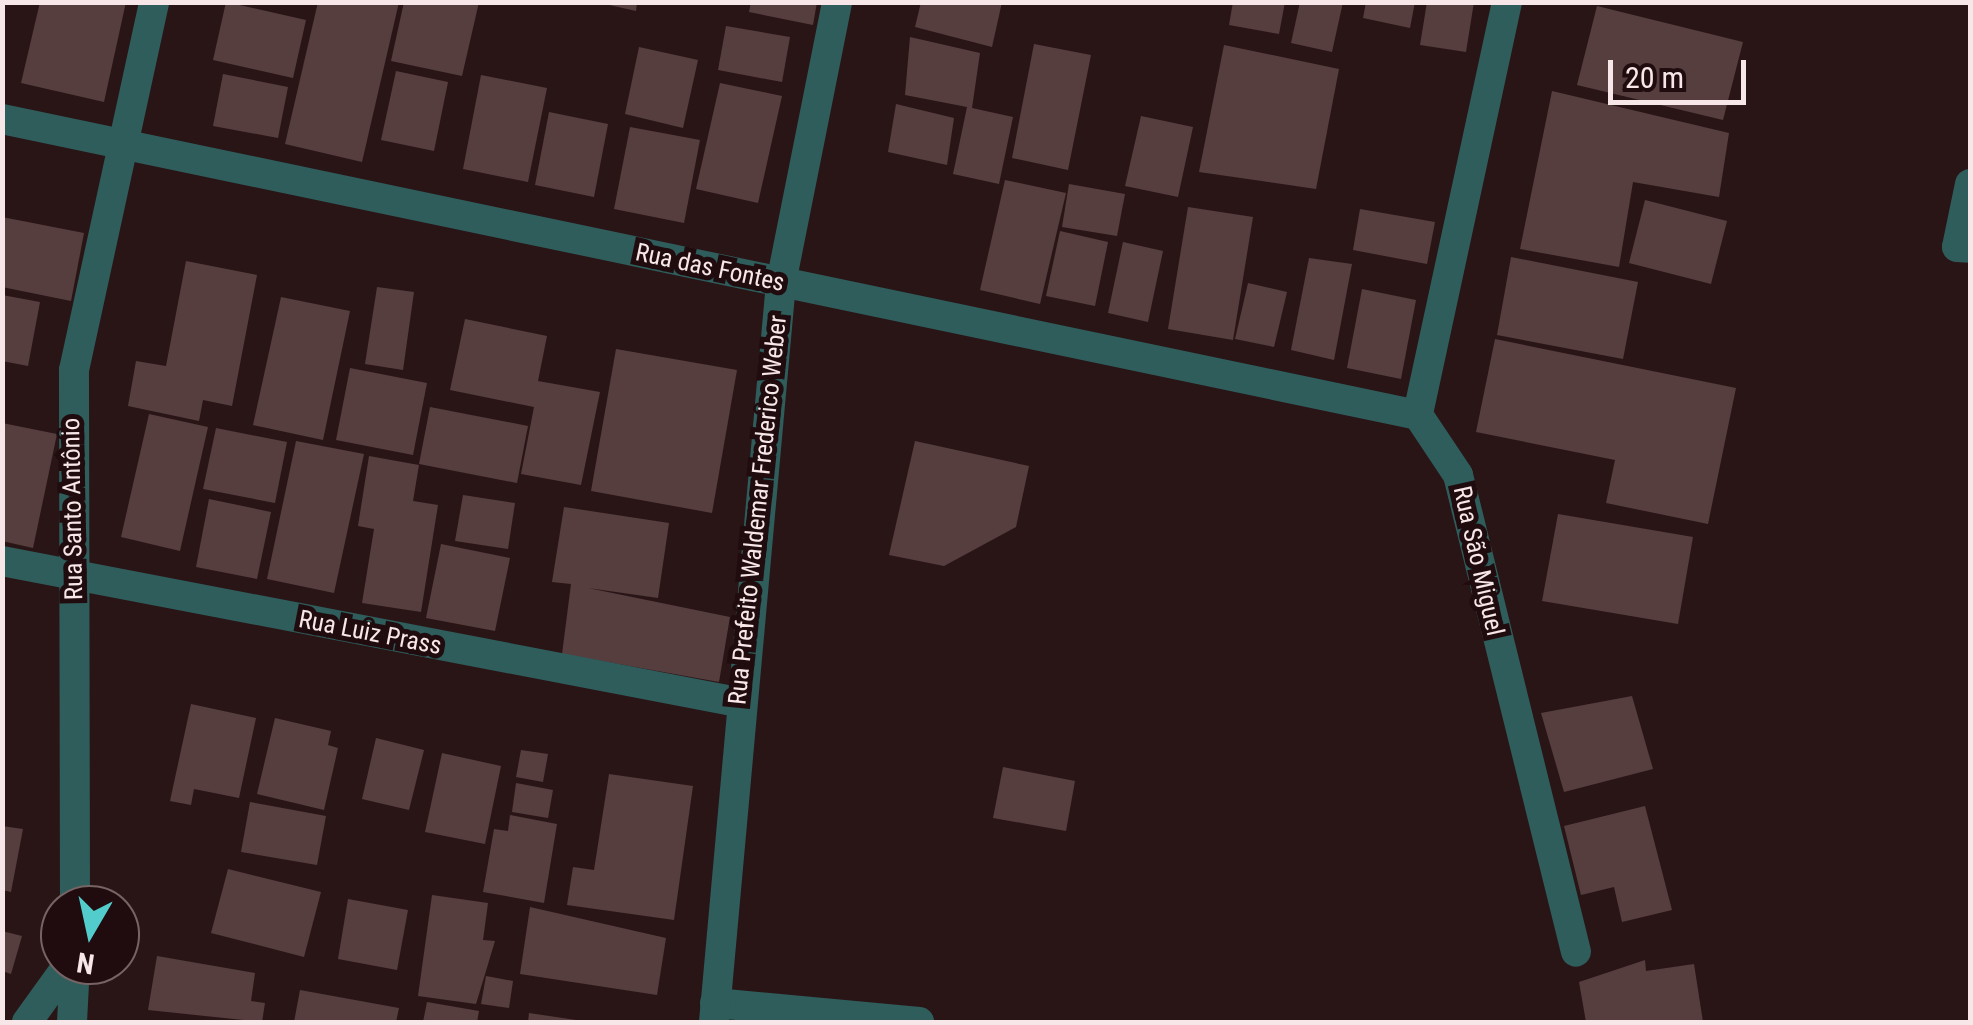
<!DOCTYPE html>
<html>
<head>
<meta charset="utf-8">
<style>
  body { margin:0 }
  #map { position:relative; width:1973px; height:1025px; overflow:hidden; background:#2a1516; font-family:"Roboto Condensed",sans-serif }
  div>[style] { position:absolute }
  .building>* { inset:0; background:#563e3f }
  .minor>* { height:30px; margin:-15px; padding:0 15px; transform-origin:15px; border-radius:15px; background:#2e5d5c }
  span { translate:-50% -50%; white-space:nowrap; text-align:center; line-height:1.15; -webkit-text-stroke:10px #200c0e; paint-order:stroke }
  .street-label { font-size:25px; color:#f7e7e8 }
  .frame { position:absolute; inset:0; border:5px solid #f7e7e8; pointer-events:none }
  .north { position:absolute; left:40px; top:885px; width:100px; height:100px; box-sizing:border-box; background:#200c0e; border:2px solid #766465; border-radius:50%; rotate:189deg; font-size:28px; font-weight:700; line-height:40px; text-align:center; color:#f7e7e8 }
  .north::after { content:''; display:block; margin:auto; width:35px; height:45px; background:#53cdcb; clip-path:polygon(50% 0,100% 100%,50% 72%,0 100%) }
  .scale { position:absolute; left:1608px; top:60px; width:138px; height:45px; box-sizing:border-box; border:5px solid #f7e7e8; border-top:0; padding-left:12px; font-size:30px; line-height:35px; white-space:nowrap; color:#f7e7e8; -webkit-text-stroke:8px #200c0e; paint-order:stroke }
</style>
</head>
<body>
<div id="map">
  <div class="building">
    <div style="clip-path:polygon(40px 2px,126px 2px,104px 102px,21px 83px)"></div>
    <div style="clip-path:polygon(226px 2px,306px 20px,293px 78px,213px 60px)"></div>
    <div style="clip-path:polygon(318px 2px,399px 2px,362px 162px,285px 144px)"></div>
    <div style="clip-path:polygon(404px 2px,479px 2px,462px 76px,391px 61px)"></div>
    <div style="clip-path:polygon(596px 2px,637px 2px,636px 11px)"></div>
    <div style="clip-path:polygon(751px 2px,817px 2px,813px 25px,749px 12px)"></div>
    <div style="clip-path:polygon(921px 2px,1002px 2px,992px 47px,915px 27px)"></div>
    <div style="clip-path:polygon(1233px 2px,1285px 2px,1279px 34px,1229px 25px)"></div>
    <div style="clip-path:polygon(1300px 2px,1343px 2px,1332px 52px,1291px 43px)"></div>
    <div style="clip-path:polygon(1366px 2px,1415px 2px,1410px 28px,1363px 18px)"></div>
    <div style="clip-path:polygon(1427px 2px,1474px 2px,1466px 52px,1420px 45px)"></div>
    <div style="clip-path:polygon(1597px 6px,1743px 42px,1723px 120px,1577px 85px)"></div>
    <div style="clip-path:polygon(726px 26px,790px 37px,782px 82px,718px 70px)"></div>
    <div style="clip-path:polygon(910px 37px,980px 53px,972px 108px,1013px 117px,999px 184px,953px 174px,967px 107px,905px 95px)"></div>
    <div style="clip-path:polygon(1034px 44px,1091px 55px,1068px 170px,1012px 158px)"></div>
    <div style="clip-path:polygon(1224px 45px,1339px 69px,1316px 189px,1199px 172px)"></div>
    <div style="clip-path:polygon(639px 47px,698px 60px,683px 128px,625px 114px)"></div>
    <div style="clip-path:polygon(396px 71px,448px 82px,434px 151px,381px 140px)"></div>
    <div style="clip-path:polygon(223px 74px,288px 87px,278px 138px,213px 126px)"></div>
    <div style="clip-path:polygon(481px 75px,547px 88px,528px 182px,463px 169px)"></div>
    <div style="clip-path:polygon(720px 83px,782px 96px,758px 203px,696px 189px)"></div>
    <div style="clip-path:polygon(1552px 91px,1729px 133px,1719px 197px,1633px 182px,1619px 267px,1520px 249px)"></div>
    <div style="clip-path:polygon(896px 104px,954px 118px,947px 165px,888px 152px)"></div>
    <div style="clip-path:polygon(549px 112px,608px 124px,594px 197px,535px 185px)"></div>
    <div style="clip-path:polygon(1141px 116px,1193px 127px,1178px 197px,1125px 186px)"></div>
    <div style="clip-path:polygon(630px 127px,700px 140px,684px 223px,614px 209px)"></div>
    <div style="clip-path:polygon(1005px 180px,1066px 193px,1040px 304px,980px 290px)"></div>
    <div style="clip-path:polygon(1069px 184px,1125px 194px,1117px 236px,1062px 227px)"></div>
    <div style="clip-path:polygon(1645px 200px,1727px 221px,1711px 284px,1629px 263px)"></div>
    <div style="clip-path:polygon(1188px 207px,1253px 217px,1233px 340px,1168px 329px)"></div>
    <div style="clip-path:polygon(1360px 209px,1435px 222px,1427px 264px,1353px 250px)"></div>
    <div style="clip-path:polygon(2px 217px,84px 233px,71px 301px,2px 287px)"></div>
    <div style="clip-path:polygon(1060px 231px,1108px 242px,1095px 306px,1046px 296px)"></div>
    <div style="clip-path:polygon(1123px 242px,1163px 251px,1148px 322px,1108px 313px)"></div>
    <div style="clip-path:polygon(1511px 257px,1638px 282px,1623px 359px,1497px 335px)"></div>
    <div style="clip-path:polygon(1309px 258px,1352px 264px,1334px 360px,1291px 350px)"></div>
    <div style="clip-path:polygon(186px 261px,257px 275px,232px 406px,203px 400px,199px 421px,128px 406px,136px 361px,166px 366px)"></div>
    <div style="clip-path:polygon(1248px 283px,1287px 292px,1274px 347px,1235px 339px)"></div>
    <div style="clip-path:polygon(377px 287px,414px 292px,403px 370px,365px 364px)"></div>
    <div style="clip-path:polygon(1362px 289px,1416px 300px,1401px 379px,1347px 368px)"></div>
    <div style="clip-path:polygon(2px 295px,40px 302px,28px 366px,2px 361px)"></div>
    <div style="clip-path:polygon(281px 297px,350px 311px,323px 440px,253px 425px)"></div>
    <div style="clip-path:polygon(465px 319px,547px 336px,538px 381px,600px 392px,581px 485px,521px 474px,534px 407px,450px 390px)"></div>
    <div style="clip-path:polygon(1495px 339px,1736px 388px,1708px 524px,1606px 503px,1615px 460px,1476px 432px)"></div>
    <div style="clip-path:polygon(616px 349px,737px 370px,712px 513px,591px 491px)"></div>
    <div style="clip-path:polygon(350px 368px,427px 383px,413px 455px,336px 440px)"></div>
    <div style="clip-path:polygon(430px 407px,528px 426px,517px 483px,419px 464px)"></div>
    <div style="clip-path:polygon(149px 414px,208px 427px,180px 551px,121px 537px)"></div>
    <div style="clip-path:polygon(2px 423px,57px 434px,33px 548px,2px 541px)"></div>
    <div style="clip-path:polygon(216px 428px,287px 442px,275px 503px,203px 489px)"></div>
    <div style="clip-path:polygon(296px 441px,364px 454px,334px 593px,267px 579px)"></div>
    <div style="clip-path:polygon(915px 441px,1029px 466px,1016px 527px,944px 566px,889px 555px)"></div>
    <div style="clip-path:polygon(369px 456px,419px 465px,413px 501px,438px 505px,421px 612px,362px 603px,374px 529px,358px 526px)"></div>
    <div style="clip-path:polygon(463px 495px,515px 503px,508px 549px,455px 541px)"></div>
    <div style="clip-path:polygon(209px 499px,271px 512px,257px 579px,196px 567px)"></div>
    <div style="clip-path:polygon(564px 507px,669px 523px,658px 598px,588px 588px,730px 617px,719px 682px,562px 654px,571px 584px,552px 582px)"></div>
    <div style="clip-path:polygon(1558px 514px,1693px 537px,1678px 624px,1542px 601px)"></div>
    <div style="clip-path:polygon(441px 544px,510px 558px,495px 631px,426px 618px)"></div>
    <div style="clip-path:polygon(1632px 696px,1653px 769px,1564px 792px,1541px 713px)"></div>
    <div style="clip-path:polygon(191px 704px,256px 718px,239px 798px,194px 789px,191px 805px,170px 801px)"></div>
    <div style="clip-path:polygon(275px 718px,331px 731px,328px 745px,338px 748px,324px 810px,257px 794px)"></div>
    <div style="clip-path:polygon(376px 738px,424px 750px,409px 810px,362px 799px)"></div>
    <div style="clip-path:polygon(521px 750px,548px 754px,543px 782px,516px 777px)"></div>
    <div style="clip-path:polygon(442px 753px,501px 766px,485px 844px,425px 832px)"></div>
    <div style="clip-path:polygon(1003px 767px,1075px 781px,1066px 831px,993px 818px)"></div>
    <div style="clip-path:polygon(609px 774px,693px 786px,674px 920px,567px 905px,573px 867px,594px 870px)"></div>
    <div style="clip-path:polygon(516px 783px,553px 790px,548px 818px,512px 812px)"></div>
    <div style="clip-path:polygon(250px 802px,326px 816px,317px 865px,241px 852px)"></div>
    <div style="clip-path:polygon(1645px 806px,1672px 910px,1622px 922px,1614px 887px,1581px 895px,1564px 826px)"></div>
    <div style="clip-path:polygon(510px 815px,557px 824px,544px 903px,483px 892px,494px 829px,508px 831px)"></div>
    <div style="clip-path:polygon(2px 826px,23px 829px,11px 892px,2px 890px)"></div>
    <div style="clip-path:polygon(228px 869px,321px 892px,304px 957px,211px 933px)"></div>
    <div style="clip-path:polygon(432px 895px,488px 903px,483px 940px,495px 941px,476px 1004px,418px 996px)"></div>
    <div style="clip-path:polygon(348px 899px,408px 910px,397px 970px,338px 959px)"></div>
    <div style="clip-path:polygon(530px 907px,666px 938px,657px 995px,520px 974px)"></div>
    <div style="clip-path:polygon(2px 931px,22px 936px,11px 974px,2px 971px)"></div>
    <div style="clip-path:polygon(157px 956px,255px 973px,251px 1001px,265px 1003px,262px 1022px,148px 1010px)"></div>
    <div style="clip-path:polygon(1645px 960px,1646px 971px,1694px 964px,1703px 1022px,1586px 1022px,1579px 982px)"></div>
    <div style="clip-path:polygon(486px 976px,513px 981px,509px 1008px,481px 1004px)"></div>
    <div style="clip-path:polygon(300px 990px,399px 1008px,396px 1022px,294px 1022px)"></div>
    <div style="clip-path:polygon(427px 1002px,479px 1011px,477px 1022px,423px 1022px)"></div>
    <div style="clip-path:polygon(529px 1013px,576px 1020px,576px 1022px,528px 1022px)"></div>
  </div>
  <div class="minor">
    <div style="left:1507px;top:2px;width:422px;rotate:102.2deg"></div>
    <div style="left:1418px;top:415px;width:72px;rotate:56.3deg"></div>
    <div style="left:1458px;top:475px;width:491px;rotate:76.1deg"></div>
    <div style="left:2px;top:119px;width:1447px;rotate:11.81deg"></div>
    <div style="left:1970px;top:184px;width:64px;rotate:101.7deg"></div>
    <div style="left:1957px;top:247px;width:13px;rotate:4deg"></div>
    <div style="left:2px;top:561px;width:749px;rotate:10.85deg"></div>
    <div style="left:75px;top:905px;width:535px;rotate:-90.11deg"></div>
    <div style="left:74px;top:370px;width:377px;rotate:-77.7deg"></div>
    <div style="left:715px;top:1003px;width:205px;rotate:5.3deg"></div>
    <div style="left:27px;top:1022px;width:70px;rotate:-54.3deg"></div>
    <div style="left:72px;top:1022px;width:57px;rotate:-87deg"></div>
    <div style="left:714px;top:1022px;width:742px;rotate:-84.82deg"></div>
    <div style="left:781px;top:283px;width:287px;rotate:-78.7deg"></div>
  </div>
  <div class="street-label">
    <span style="left:710px;top:268px;rotate:12deg">Rua das Fontes</span>
    <span style="left:73px;top:509px;rotate:-91deg">Rua Santo Antônio</span>
    <span style="left:758px;top:510px;rotate:-84deg">Rua Prefeito Waldemar Frederico Weber</span>
    <span style="left:1478px;top:561px;rotate:77deg">Rua São Miguel</span>
    <span style="left:370px;top:633px;rotate:11deg">Rua Luiz Prass</span>
  </div>
  <div class="frame"></div>
  <div class="north">N</div>
  <div class="scale">20 m</div>
</div>
</body>
</html>
